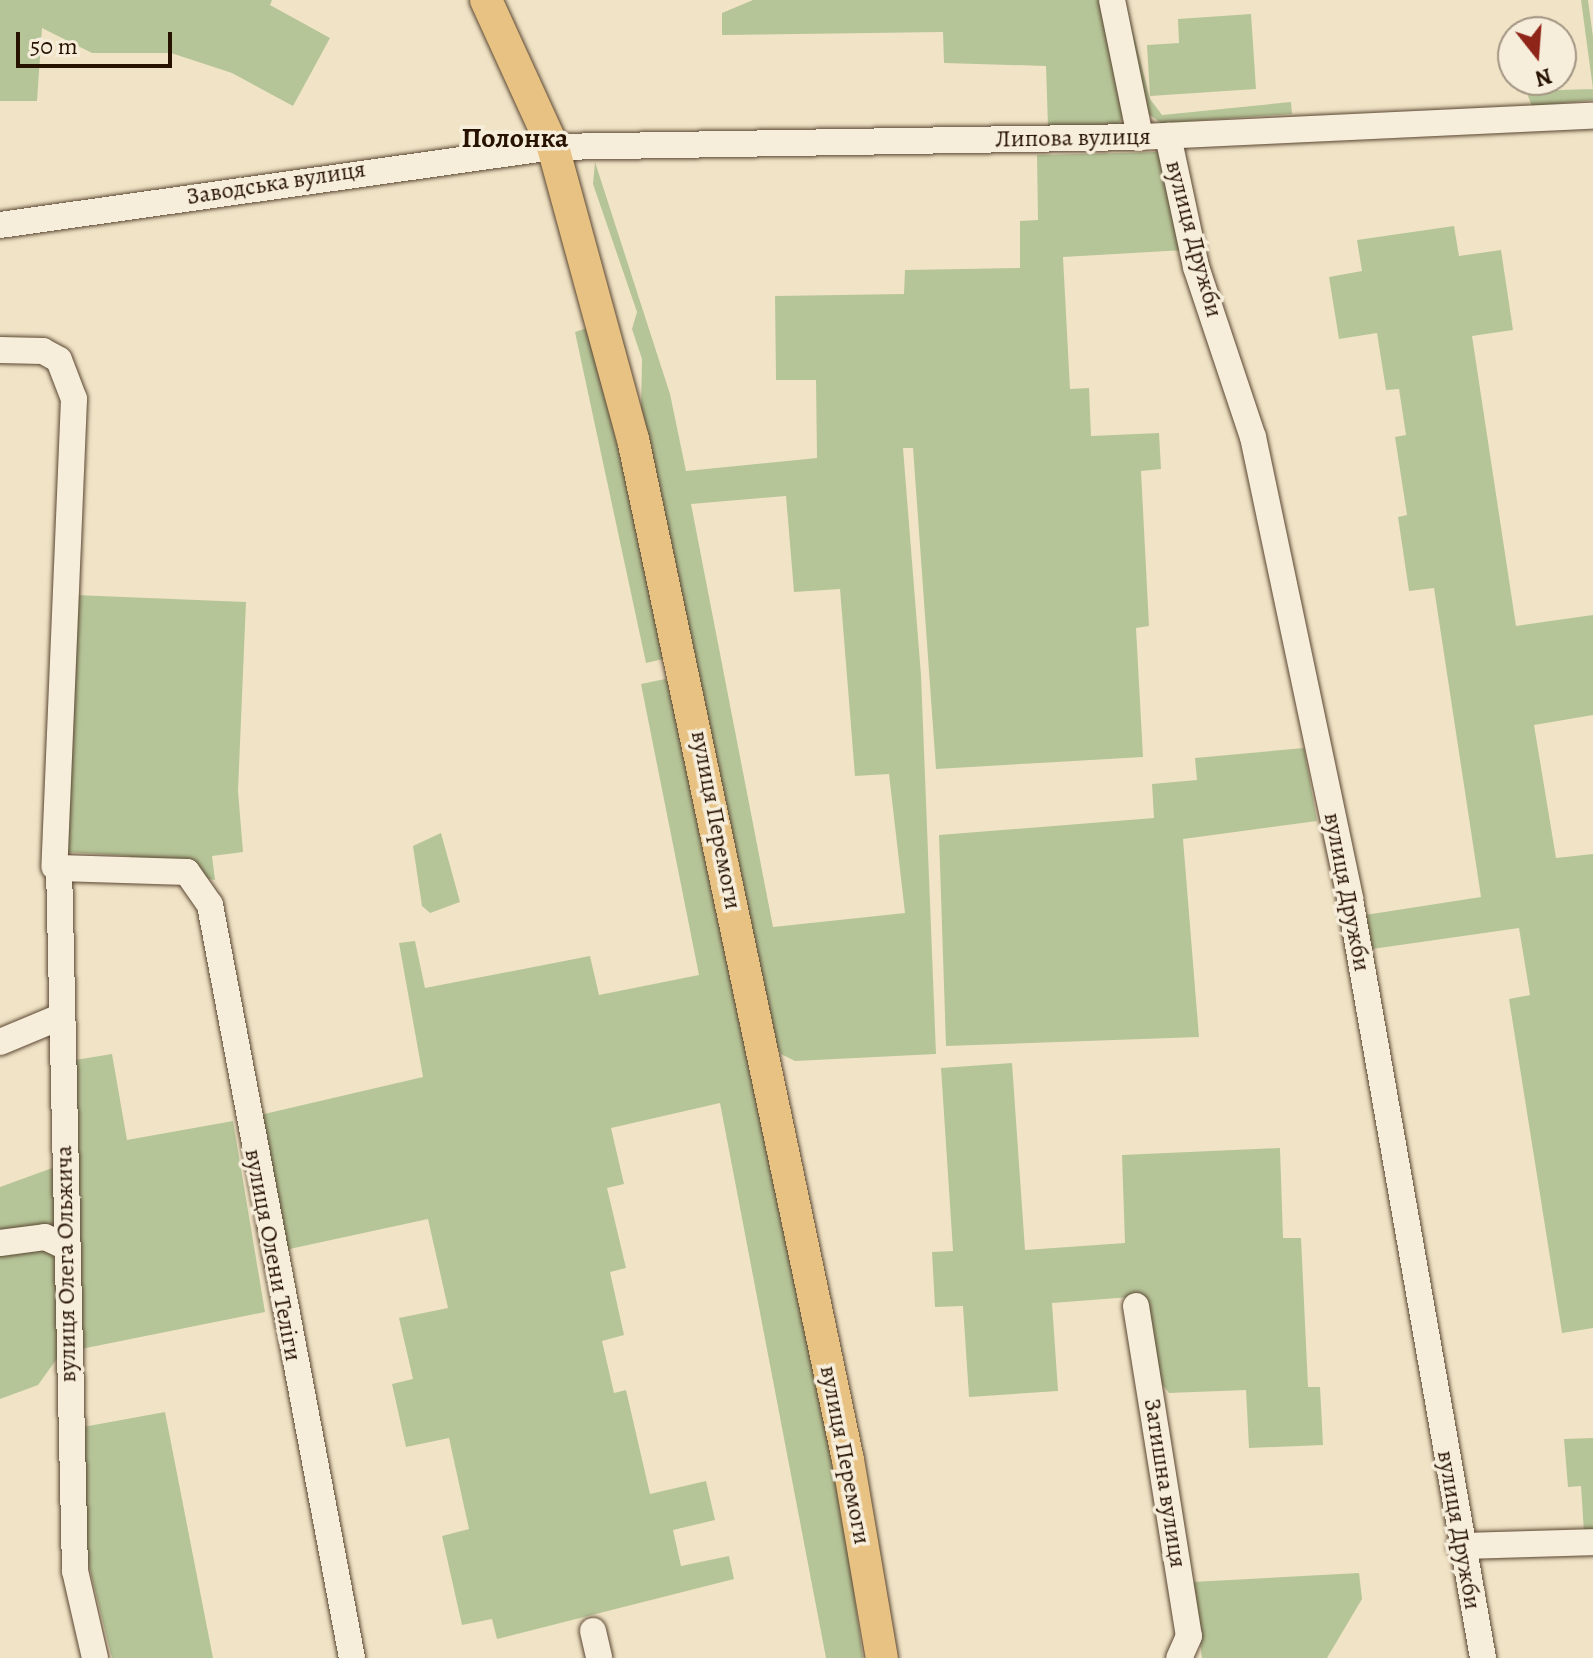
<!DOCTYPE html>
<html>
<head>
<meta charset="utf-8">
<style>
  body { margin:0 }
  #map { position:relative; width:1593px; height:1658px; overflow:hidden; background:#f1e4c6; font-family:Alegreya,serif }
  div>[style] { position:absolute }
  .green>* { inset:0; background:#b6c598 }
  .roads { filter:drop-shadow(0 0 2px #5a4632) drop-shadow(0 0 2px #5a4632) }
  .minor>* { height:26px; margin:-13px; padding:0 13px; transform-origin:13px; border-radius:13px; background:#f6edda }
  .major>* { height:32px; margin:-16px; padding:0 16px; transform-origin:16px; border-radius:16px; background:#e8c283 }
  span { translate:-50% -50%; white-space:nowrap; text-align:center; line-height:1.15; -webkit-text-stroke:7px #f6edda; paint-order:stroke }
  .street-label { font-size:24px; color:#271200 }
  .quarter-label { font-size:28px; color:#271200; font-weight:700 }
  .north { position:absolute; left:1497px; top:16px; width:80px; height:80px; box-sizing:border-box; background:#f6edda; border:2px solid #a39583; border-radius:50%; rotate:163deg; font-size:22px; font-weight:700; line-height:32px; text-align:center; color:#271200 }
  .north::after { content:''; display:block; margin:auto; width:28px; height:36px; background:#8f2418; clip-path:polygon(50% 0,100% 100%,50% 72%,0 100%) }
  .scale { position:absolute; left:16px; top:32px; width:156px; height:36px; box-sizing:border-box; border:4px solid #271200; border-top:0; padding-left:10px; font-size:24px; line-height:28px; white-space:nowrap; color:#271200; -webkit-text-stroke:6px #f6edda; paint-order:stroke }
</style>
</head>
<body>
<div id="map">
  <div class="green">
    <div style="clip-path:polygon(0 0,272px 0,270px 5px,330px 38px,293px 106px,232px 73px,171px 53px,92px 53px,42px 28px,37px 101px,0 101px)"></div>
    <div style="clip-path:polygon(753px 0,1106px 0,1128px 111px,1118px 124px,1048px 127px,1046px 66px,944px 63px,943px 32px,722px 35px,722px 13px)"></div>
    <div style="clip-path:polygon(1125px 0,1150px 99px,1162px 115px,1291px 102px,1292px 114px,1161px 123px,1143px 110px)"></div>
    <div style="clip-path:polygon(1581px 0,1588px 0,1593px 37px,1593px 100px,1532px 106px,1526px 91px,1593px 89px)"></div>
    <div style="clip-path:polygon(1251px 14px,1256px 89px,1150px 96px,1147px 45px,1179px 43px,1178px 19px)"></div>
    <div style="clip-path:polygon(evenodd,1163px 152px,1185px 250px,1063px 257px,1070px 389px,1089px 388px,1091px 436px,1159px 433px,1161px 469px,1141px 471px,1149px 626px,1136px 628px,1143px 757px,936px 769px,913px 448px,903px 448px,921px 675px,936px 1054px,795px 1061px,781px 1054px,773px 1037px,641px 410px,642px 359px,632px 329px,637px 312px,593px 184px,595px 162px,670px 394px,686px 471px,817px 458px,816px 380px,776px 380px,775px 296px,904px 294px,905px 270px,1020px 268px,1020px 221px,1038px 220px,1037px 155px,1163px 152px,786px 496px,794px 592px,840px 589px,855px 776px,889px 774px,905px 913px,773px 927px,691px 504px,786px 496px)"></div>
    <div style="clip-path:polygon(1454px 226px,1459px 256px,1501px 250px,1513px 330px,1472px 336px,1516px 626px,1593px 615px,1593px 715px,1534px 725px,1556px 858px,1593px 854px,1593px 1328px,1562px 1333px,1509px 999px,1530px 995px,1519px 928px,1372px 949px,1365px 915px,1481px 897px,1434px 588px,1409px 591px,1398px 517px,1407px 515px,1395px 437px,1406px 435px,1399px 389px,1386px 390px,1377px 333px,1339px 339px,1329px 277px,1362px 271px,1357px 240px)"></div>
    <div style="clip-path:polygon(587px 328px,672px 657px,646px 663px,575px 332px)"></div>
    <div style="clip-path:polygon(75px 595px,246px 602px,238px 791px,243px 852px,212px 856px,215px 880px,130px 864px,130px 856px,66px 852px)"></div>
    <div style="clip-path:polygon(675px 677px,836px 1462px,863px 1658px,826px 1658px,720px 1103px,611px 1128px,624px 1184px,607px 1188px,626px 1268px,610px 1272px,624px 1335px,602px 1341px,614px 1393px,626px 1390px,650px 1494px,706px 1481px,715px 1520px,673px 1530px,681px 1566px,729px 1556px,734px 1579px,497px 1639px,492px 1619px,462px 1625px,442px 1536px,469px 1529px,449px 1438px,406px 1447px,392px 1384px,413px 1379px,399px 1318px,448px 1308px,428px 1219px,285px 1250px,260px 1115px,423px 1077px,399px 943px,415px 941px,425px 988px,590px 956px,599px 995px,699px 975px,641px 684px)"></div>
    <div style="clip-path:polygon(1304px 748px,1317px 821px,1183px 839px,1199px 1037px,946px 1046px,939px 835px,1154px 818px,1152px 784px,1197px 780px,1195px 758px)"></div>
    <div style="clip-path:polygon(441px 833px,460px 902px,430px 913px,422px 906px,413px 846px)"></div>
    <div style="clip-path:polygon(112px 1054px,127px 1140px,233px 1121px,265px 1312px,81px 1349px,75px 1060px)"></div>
    <div style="clip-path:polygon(1012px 1063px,1025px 1250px,1125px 1243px,1122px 1155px,1280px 1148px,1283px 1238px,1301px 1238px,1308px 1387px,1320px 1387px,1323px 1445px,1249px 1448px,1246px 1390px,1169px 1393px,1159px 1380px,1144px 1296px,1052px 1303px,1058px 1391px,969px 1397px,963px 1306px,935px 1307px,932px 1252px,953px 1251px,941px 1068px)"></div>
    <div style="clip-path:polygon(55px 1167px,59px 1225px,0 1238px,0 1187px)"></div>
    <div style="clip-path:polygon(0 1249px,47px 1249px,59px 1264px,61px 1353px,38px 1385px,0 1399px)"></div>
    <div style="clip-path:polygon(165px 1412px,213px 1658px,112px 1658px,88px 1562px,83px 1427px)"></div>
    <div style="clip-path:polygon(1593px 1438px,1593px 1537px,1584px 1533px,1581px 1486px,1568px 1487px,1564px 1439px)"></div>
    <div style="clip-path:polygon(1359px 1573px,1362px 1599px,1327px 1658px,1202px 1658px,1192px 1582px)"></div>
  </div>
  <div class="roads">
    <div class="minor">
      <div style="left:1112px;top:0;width:140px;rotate:78.4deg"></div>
      <div style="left:1168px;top:136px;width:134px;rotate:77.9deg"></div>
      <div style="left:1196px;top:267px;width:179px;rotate:71.5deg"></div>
      <div style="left:1253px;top:437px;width:472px;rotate:78.1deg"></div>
      <div style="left:1350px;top:899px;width:771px;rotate:80.06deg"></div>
      <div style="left:0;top:225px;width:558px;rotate:-8.03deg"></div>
      <div style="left:553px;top:147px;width:587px;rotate:-0.98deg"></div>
      <div style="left:1140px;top:137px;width:453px;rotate:-2.7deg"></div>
      <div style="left:0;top:350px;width:43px;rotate:1.3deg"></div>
      <div style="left:43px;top:351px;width:18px;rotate:29deg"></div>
      <div style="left:59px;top:360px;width:42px;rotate:69deg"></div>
      <div style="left:74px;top:399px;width:468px;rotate:92.4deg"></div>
      <div style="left:0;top:1042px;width:65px;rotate:-22.6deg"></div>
      <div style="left:0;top:1243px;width:45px;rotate:-7.6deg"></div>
      <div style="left:45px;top:1237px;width:23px;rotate:25deg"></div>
      <div style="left:1136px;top:1306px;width:334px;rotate:80.9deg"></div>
      <div style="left:1189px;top:1636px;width:24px;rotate:114deg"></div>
      <div style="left:1460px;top:1546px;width:133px;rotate:-1.7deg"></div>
      <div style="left:593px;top:1631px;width:28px;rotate:77deg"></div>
      <div style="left:95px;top:1658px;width:89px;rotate:-102.9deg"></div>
      <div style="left:75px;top:1571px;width:703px;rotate:-91.3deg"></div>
      <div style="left:59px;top:868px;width:128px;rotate:1.8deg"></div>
      <div style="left:187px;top:872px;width:40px;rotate:55.1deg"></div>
      <div style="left:210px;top:905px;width:766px;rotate:79.32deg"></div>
    </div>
    <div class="major">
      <div style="left:486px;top:0;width:162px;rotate:65.5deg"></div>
      <div style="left:553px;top:147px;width:303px;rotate:74.7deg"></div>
      <div style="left:633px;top:439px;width:1043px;rotate:78.11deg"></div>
      <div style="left:848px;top:1460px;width:201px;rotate:80.3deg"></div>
    </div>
  </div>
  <div class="street-label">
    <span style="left:1073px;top:138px;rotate:-1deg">Липова вулиця</span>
    <span style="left:276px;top:183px;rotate:-9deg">Заводська вулиця</span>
    <span style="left:1194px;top:239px;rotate:75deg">вулиця Дружби</span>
    <span style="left:716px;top:820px;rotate:79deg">вулиця Перемоги</span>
    <span style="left:1347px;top:892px;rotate:79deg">вулиця Дружби</span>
    <span style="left:273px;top:1255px;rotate:79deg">вулиця Олени Теліги</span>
    <span style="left:66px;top:1264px;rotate:-91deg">вулиця Олега Ольжича</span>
    <span style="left:845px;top:1455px;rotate:79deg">вулиця Перемоги</span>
    <span style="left:1165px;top:1483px;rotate:81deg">Затишна вулиця</span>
    <span style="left:1459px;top:1530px;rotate:80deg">вулиця Дружби</span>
  </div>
  <div class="quarter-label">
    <span style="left:515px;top:138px">Полонка</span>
  </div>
  <div class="north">N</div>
  <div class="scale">50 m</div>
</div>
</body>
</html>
